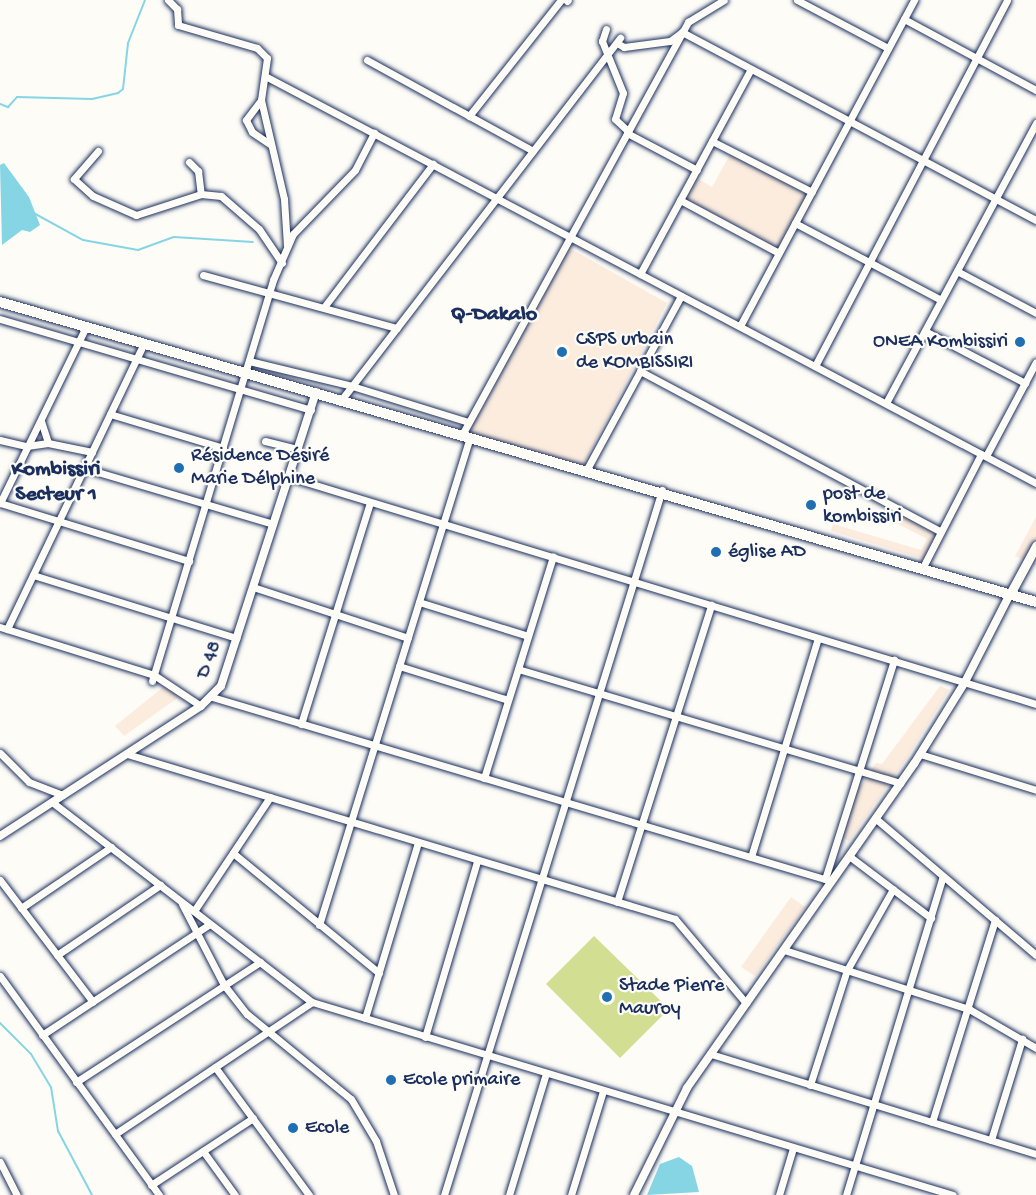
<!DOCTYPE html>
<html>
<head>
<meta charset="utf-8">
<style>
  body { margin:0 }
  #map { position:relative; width:1036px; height:1195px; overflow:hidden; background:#fdfcf7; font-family:"Gochi Hand",sans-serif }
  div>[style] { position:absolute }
  .built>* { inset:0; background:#fbecde }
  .green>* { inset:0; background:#d2de91 }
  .water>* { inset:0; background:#86d5e4 }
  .stream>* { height:2px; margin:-1px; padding:0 1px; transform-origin:1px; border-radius:1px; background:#86d5e4 }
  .roads { filter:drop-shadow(0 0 2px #1b2f5e) drop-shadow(0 0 2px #1b2f5e) }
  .minor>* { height:7px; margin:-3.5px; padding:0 3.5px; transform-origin:3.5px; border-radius:3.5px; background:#fdfcf7 }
  .tertiary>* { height:8px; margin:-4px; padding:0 4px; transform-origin:4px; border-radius:4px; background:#fdfcf7 }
  .secondary>* { height:9px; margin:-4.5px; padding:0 4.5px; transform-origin:4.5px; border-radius:4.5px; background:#fdfcf7 }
  .trunk>* { height:10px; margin:-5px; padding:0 5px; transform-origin:5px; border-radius:5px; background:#fdfcf7 }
  .dots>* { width:16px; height:16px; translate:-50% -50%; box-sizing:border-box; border:3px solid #fdfcf7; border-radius:50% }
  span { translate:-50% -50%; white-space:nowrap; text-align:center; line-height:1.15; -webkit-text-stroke:4.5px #fdfcf7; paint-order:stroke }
  .poi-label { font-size:20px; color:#1b2f5e }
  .left { translate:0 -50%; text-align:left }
  .right { translate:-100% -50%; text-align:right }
  .street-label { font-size:20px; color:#1b2f5e }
  .quarter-label { font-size:22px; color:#1b2f5e; font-weight:700 }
</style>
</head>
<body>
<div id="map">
  <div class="built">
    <div style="clip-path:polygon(732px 151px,812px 192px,779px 253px,680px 200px,693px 176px,712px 187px)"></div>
    <div style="clip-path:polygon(573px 250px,667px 303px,582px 467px,463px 433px,474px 412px,479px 415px,568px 251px)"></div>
    <div style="clip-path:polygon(889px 504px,941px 532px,927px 560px,831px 531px,833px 524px,921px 550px,927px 539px,883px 516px)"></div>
    <div style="clip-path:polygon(1036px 517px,1036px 566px,1015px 556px)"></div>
    <div style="clip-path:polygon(167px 684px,183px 694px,124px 736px,115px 726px)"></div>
    <div style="clip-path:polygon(940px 686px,949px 690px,907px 758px,849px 841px,839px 835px,855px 784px,861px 786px,876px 763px,882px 764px)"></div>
    <div style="clip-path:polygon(791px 897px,805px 907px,755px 976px,741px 967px)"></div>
  </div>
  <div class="green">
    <div style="clip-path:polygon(594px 936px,669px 1009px,620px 1058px,546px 984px)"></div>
  </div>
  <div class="water">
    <div style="clip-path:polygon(4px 163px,29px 197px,40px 225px,30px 232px,22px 230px,2px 245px,0 165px)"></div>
    <div style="clip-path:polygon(679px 1157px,692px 1166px,699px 1192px,647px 1195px,660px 1164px)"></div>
  </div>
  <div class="stream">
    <div style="left:0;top:104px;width:9px;rotate:21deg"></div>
    <div style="left:8px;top:107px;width:13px;rotate:-48deg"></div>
    <div style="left:17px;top:97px;width:75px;rotate:1.5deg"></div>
    <div style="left:92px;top:99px;width:27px;rotate:-13deg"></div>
    <div style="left:118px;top:93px;width:6px;rotate:-39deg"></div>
    <div style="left:123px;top:89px;width:46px;rotate:-83.8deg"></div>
    <div style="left:128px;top:43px;width:46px;rotate:-68.4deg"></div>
    <div style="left:30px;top:211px;width:60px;rotate:28.7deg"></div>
    <div style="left:83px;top:240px;width:56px;rotate:10.3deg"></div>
    <div style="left:138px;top:250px;width:38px;rotate:-20deg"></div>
    <div style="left:174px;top:237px;width:79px;rotate:3.6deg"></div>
    <div style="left:0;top:1023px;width:44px;rotate:45deg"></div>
    <div style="left:31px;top:1054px;width:39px;rotate:59deg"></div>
    <div style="left:51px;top:1087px;width:45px;rotate:81deg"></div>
    <div style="left:58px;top:1131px;width:72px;rotate:62deg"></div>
  </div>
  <div class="roads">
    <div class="minor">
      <div style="left:168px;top:0;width:13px;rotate:45deg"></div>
      <div style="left:177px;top:9px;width:16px;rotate:86deg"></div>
      <div style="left:178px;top:25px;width:82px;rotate:16.2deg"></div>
      <div style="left:257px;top:48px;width:14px;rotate:45deg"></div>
      <div style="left:267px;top:58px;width:42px;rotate:98.1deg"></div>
      <div style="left:261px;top:100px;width:102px;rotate:76.9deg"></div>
      <div style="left:284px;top:199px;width:46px;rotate:86.3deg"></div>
      <div style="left:797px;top:0;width:103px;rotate:27.8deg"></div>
      <div style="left:567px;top:1px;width:1px;rotate:-45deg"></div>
      <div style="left:904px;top:19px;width:150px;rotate:28.3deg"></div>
      <div style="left:606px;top:29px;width:13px;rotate:108deg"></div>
      <div style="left:602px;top:41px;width:56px;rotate:68deg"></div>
      <div style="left:623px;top:93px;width:27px;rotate:107deg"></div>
      <div style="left:615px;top:119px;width:18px;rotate:43deg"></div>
      <div style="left:617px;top:43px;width:8px;rotate:30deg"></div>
      <div style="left:624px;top:47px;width:46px;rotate:-7.4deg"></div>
      <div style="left:670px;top:41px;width:15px;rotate:-37deg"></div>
      <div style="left:682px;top:32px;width:401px;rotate:28deg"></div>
      <div style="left:367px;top:60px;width:189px;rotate:28.7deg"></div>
      <div style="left:265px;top:76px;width:872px;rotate:27.83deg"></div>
      <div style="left:261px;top:100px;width:25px;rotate:127deg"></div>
      <div style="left:246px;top:120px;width:13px;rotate:63deg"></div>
      <div style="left:252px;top:132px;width:22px;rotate:34deg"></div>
      <div style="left:469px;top:116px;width:148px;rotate:-51.6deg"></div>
      <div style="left:627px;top:133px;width:79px;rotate:27.9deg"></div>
      <div style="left:712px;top:141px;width:112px;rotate:27deg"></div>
      <div style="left:98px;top:151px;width:37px;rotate:131deg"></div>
      <div style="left:74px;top:179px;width:25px;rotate:42deg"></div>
      <div style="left:93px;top:196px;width:47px;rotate:23.8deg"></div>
      <div style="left:136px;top:215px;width:68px;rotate:-17.9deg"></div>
      <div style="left:201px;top:194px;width:20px;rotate:6deg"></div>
      <div style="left:221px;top:196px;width:50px;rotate:41deg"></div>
      <div style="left:259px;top:229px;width:41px;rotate:55.9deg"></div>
      <div style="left:189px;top:162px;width:13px;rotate:45deg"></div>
      <div style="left:198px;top:171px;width:23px;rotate:83deg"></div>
      <div style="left:680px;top:200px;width:112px;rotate:28.2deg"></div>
      <div style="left:795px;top:223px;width:165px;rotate:27.8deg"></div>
      <div style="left:957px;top:271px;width:89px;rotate:28deg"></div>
      <div style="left:640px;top:274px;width:233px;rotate:-61.6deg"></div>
      <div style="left:203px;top:275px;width:201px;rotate:15.3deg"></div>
      <div style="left:324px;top:307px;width:180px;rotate:-52.7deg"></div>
      <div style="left:0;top:319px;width:324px;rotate:16.3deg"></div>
      <div style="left:740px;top:326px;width:370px;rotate:-61.9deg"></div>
      <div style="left:925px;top:331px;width:113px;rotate:27.5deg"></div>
      <div style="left:249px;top:361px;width:106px;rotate:13.6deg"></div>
      <div style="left:352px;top:386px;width:121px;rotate:17.2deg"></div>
      <div style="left:815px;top:366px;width:413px;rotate:-62.3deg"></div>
      <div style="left:640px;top:371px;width:341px;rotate:28.1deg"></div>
      <div style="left:342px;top:399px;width:456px;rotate:-52.4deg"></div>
      <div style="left:886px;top:403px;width:318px;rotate:-61.8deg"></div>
      <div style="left:110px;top:414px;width:118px;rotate:16.7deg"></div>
      <div style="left:41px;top:421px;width:23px;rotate:72deg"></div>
      <div style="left:48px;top:443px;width:45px;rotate:11.6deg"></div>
      <div style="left:463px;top:433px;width:469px;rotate:-61.3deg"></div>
      <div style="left:688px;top:22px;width:42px;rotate:-31.4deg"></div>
      <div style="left:0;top:440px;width:28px;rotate:13deg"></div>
      <div style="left:27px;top:446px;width:21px;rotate:-8deg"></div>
      <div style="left:265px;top:441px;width:34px;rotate:14deg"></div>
      <div style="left:986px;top:456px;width:106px;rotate:-62deg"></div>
      <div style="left:84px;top:468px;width:197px;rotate:16.5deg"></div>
      <div style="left:587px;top:469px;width:197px;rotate:-61.5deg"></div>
      <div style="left:289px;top:477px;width:781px;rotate:16.9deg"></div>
      <div style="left:0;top:503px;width:198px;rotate:17.1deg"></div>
      <div style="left:0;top:503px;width:196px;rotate:-64deg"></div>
      <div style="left:923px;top:567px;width:127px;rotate:-62.8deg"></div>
      <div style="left:33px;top:575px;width:213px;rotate:17.2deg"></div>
      <div style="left:253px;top:587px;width:163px;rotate:18.2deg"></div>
      <div style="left:419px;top:602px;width:114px;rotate:17.3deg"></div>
      <div style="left:0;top:627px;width:161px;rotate:17.3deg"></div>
      <div style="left:154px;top:675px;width:56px;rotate:33.4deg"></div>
      <div style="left:7px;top:629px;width:317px;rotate:-64.4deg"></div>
      <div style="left:399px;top:666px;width:114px;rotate:17.3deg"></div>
      <div style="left:518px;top:669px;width:399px;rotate:16.6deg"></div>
      <div style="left:152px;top:681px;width:419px;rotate:-73.2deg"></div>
      <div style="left:273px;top:280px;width:50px;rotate:-66.5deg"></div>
      <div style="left:293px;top:234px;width:89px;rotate:-45.9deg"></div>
      <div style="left:355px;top:170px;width:42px;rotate:-62.8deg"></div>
      <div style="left:212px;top:697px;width:646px;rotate:16.55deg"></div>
      <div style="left:301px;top:724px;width:232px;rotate:-72.7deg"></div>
      <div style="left:0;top:753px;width:41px;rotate:45deg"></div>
      <div style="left:29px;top:782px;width:36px;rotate:21deg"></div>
      <div style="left:127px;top:754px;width:572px;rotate:16.76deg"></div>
      <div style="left:675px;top:919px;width:110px;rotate:49.8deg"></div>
      <div style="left:920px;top:754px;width:121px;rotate:17.2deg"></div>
      <div style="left:484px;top:778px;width:232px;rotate:-72.7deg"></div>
      <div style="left:52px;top:802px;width:328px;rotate:37.6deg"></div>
      <div style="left:312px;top:1002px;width:669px;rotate:16.76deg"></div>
      <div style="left:875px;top:818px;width:211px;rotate:40.4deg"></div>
      <div style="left:233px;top:853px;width:189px;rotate:39.4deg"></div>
      <div style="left:849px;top:856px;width:103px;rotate:37.1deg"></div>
      <div style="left:751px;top:857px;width:229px;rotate:-73deg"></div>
      <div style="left:825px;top:879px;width:230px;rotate:-72.5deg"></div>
      <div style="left:0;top:880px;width:153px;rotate:52.7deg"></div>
      <div style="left:617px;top:902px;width:312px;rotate:-72.4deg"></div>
      <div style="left:182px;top:904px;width:91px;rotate:62.6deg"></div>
      <div style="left:224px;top:985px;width:37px;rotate:52deg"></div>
      <div style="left:247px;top:1014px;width:134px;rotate:39.3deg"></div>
      <div style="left:351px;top:1099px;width:49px;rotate:59.2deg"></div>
      <div style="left:376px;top:1141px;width:57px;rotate:71.6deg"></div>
      <div style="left:21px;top:908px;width:109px;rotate:-34.1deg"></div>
      <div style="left:194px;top:911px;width:137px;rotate:-56.3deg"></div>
      <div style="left:319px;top:925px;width:511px;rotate:-72.81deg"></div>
      <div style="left:784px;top:950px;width:194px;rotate:17.7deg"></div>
      <div style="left:969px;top:1009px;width:78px;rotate:30.2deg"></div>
      <div style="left:57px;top:955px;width:125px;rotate:-34.2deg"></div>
      <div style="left:0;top:976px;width:271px;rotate:54deg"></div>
      <div style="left:365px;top:1018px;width:183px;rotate:-73.2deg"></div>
      <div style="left:42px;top:1035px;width:201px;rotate:-33.5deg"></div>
      <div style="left:425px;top:1037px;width:184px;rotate:-73.5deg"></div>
      <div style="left:711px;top:1054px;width:340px;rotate:17.1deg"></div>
      <div style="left:215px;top:1067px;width:159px;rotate:53.7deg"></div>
      <div style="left:76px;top:1082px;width:220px;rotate:-33.1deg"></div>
      <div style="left:810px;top:1085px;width:121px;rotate:-72.2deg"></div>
      <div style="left:847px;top:970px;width:93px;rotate:-60.4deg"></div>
      <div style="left:932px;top:1122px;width:212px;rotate:-72.7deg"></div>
      <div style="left:115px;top:1134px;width:237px;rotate:-33.8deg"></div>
      <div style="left:991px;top:1140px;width:106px;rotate:-72.9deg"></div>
      <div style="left:203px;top:1151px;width:54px;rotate:54deg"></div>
      <div style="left:0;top:1162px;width:37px;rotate:63deg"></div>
      <div style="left:151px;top:1185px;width:122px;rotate:-33.3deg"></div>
      <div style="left:444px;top:1195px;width:738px;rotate:-72.82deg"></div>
      <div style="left:509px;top:1195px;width:127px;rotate:-73.1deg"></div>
      <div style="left:571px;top:1195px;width:109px;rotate:-72.9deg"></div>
      <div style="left:779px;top:1195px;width:49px;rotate:-73.4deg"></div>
      <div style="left:846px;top:1195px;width:333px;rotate:-73.1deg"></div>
    </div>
    <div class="tertiary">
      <div style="left:0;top:836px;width:239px;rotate:-32.9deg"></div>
      <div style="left:201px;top:706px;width:28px;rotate:-45deg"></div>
      <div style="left:221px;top:686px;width:309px;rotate:-72.1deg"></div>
      <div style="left:634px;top:1195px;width:119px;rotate:-63.6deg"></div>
      <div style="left:687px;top:1088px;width:396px;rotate:-55deg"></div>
      <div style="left:914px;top:764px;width:97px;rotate:-58.1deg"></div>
      <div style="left:965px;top:682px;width:99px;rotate:-62.9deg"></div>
    </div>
    <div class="secondary">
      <div style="left:1010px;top:594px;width:55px;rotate:-61.6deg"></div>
    </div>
    <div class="trunk">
      <div style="left:0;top:302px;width:1079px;rotate:16.15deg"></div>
    </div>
  </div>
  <div class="dots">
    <div style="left:1020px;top:342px;background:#1f6fb2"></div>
    <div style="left:562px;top:352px;background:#1f6fb2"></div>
    <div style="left:179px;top:468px;background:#1f6fb2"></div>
    <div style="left:811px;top:505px;background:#1f6fb2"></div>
    <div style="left:716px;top:552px;background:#1f6fb2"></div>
    <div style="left:607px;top:997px;background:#1f6fb2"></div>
    <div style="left:391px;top:1080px;background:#1f6fb2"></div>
    <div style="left:293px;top:1128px;background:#1f6fb2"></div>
  </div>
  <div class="poi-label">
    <span class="left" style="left:576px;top:352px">CSPS urbain<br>de KOMBISSIRI</span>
    <span class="right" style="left:1008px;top:342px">ONEA Kombissiri</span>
    <span class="left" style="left:191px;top:468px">Résidence Désiré<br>Marie Délphine</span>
    <span class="left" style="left:823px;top:506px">post de<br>kombissiri</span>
    <span class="left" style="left:728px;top:552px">église AD</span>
    <span class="left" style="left:619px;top:998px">Stade Pierre<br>Mauroy</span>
    <span class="left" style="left:403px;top:1080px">Ecole primaire</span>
    <span class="left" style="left:305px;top:1128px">Ecole</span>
  </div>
  <div class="street-label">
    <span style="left:210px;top:660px;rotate:-69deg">D 48</span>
  </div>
  <div class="quarter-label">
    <span style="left:494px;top:316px">Q-Dakalo</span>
    <span style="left:56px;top:483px">Kombissiri<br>Secteur 1</span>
  </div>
</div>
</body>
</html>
